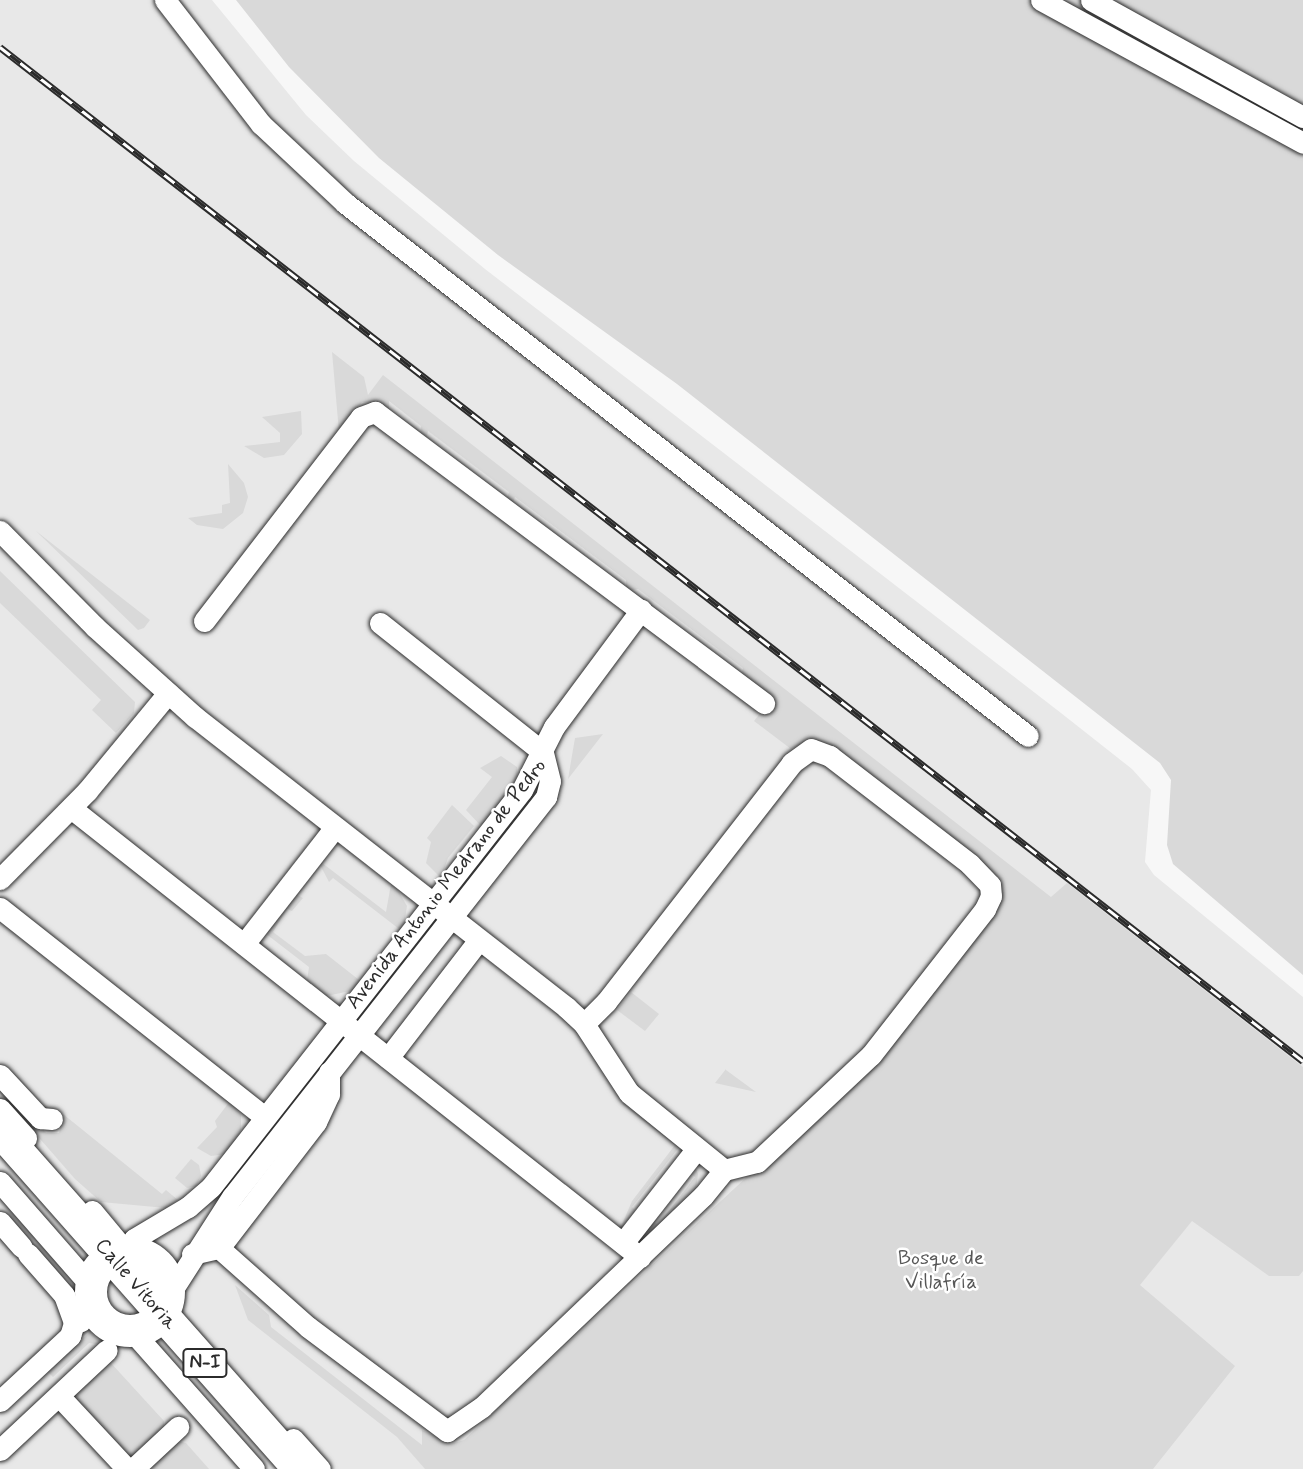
<!DOCTYPE html>
<html>
<head>
<meta charset="utf-8">
<style>
  body { margin:0 }
  #map { position:relative; width:1303px; height:1469px; overflow:hidden; background:#f7f7f7; font-family:Mynerve,sans-serif }
  div>[style] { position:absolute }
  .built>* { inset:0; background:#e8e8e8 }
  .green>* { inset:0; background:#d9d9d9 }
  .roads { filter:drop-shadow(0 0 2px #2b2b2b) drop-shadow(0 0 2px #2b2b2b) }
  .minor>* { height:21px; margin:-10.5px; padding:0 10.5px; transform-origin:10.5px; border-radius:10.5px; background:#fff }
  .highway>* { height:32px; margin:-16px; padding:0 16px; transform-origin:16px; border-radius:16px; background:#fff }
  .highway>.ring { margin:-16px; padding:0; box-sizing:content-box; background:none; border:32px solid #fff; border-radius:50% }
  .rail>* { height:7px; margin-top:-3.5px; transform-origin:0; background:repeating-linear-gradient(90deg,#fff 0 13px,#2b2b2b 0 26px); box-sizing:border-box; border-block:2px solid #2b2b2b }
  span { translate:-50% -50%; white-space:nowrap; text-align:center; line-height:1.15; -webkit-text-stroke:5px #fff; paint-order:stroke }
  .shield-label span { padding:2px 5px; background:#fff; border:2px solid; border-radius:5px; -webkit-text-stroke-width:0 }
  .shield-label { font-size:19px; color:#2b2b2b; font-weight:700 }
  .street-label { font-size:21px; color:#2b2b2b }
  .park-label { font-size:21px; color:#565656 }
</style>
</head>
<body>
<div id="map">
  <div class="built">
    <div style="clip-path:polygon(0 0,212px 0,306px 115px,354px 161px,485px 269px,1061px 713px,1132px 769px,1151px 790px,1145px 862px,1154px 875px,1303px 997px,1303px 1469px,0 1469px)"></div>
  </div>
  <div class="green">
    <div style="clip-path:polygon(236px 0,1303px 0,1303px 975px,1173px 864px,1167px 845px,1171px 780px,1160px 763px,677px 384px,498px 255px,379px 158px,289px 67px)"></div>
    <div style="clip-path:polygon(332px 352px,364px 377px,368px 395px,383px 375px,1051px 897px,1067px 883px,1303px 1067px,1303px 1271px,1299px 1276px,1269px 1276px,1192px 1221px,1140px 1285px,1235px 1366px,1153px 1469px,425px 1469px,397px 1437px,248px 1320px,235px 1285px,269px 1315px,271px 1327px,422px 1445px,422px 1430px,451px 1444px,464px 1440px,921px 1015px,917px 1011px,1000px 897px,803px 743px,791px 749px,754px 721px,772px 698px,741px 676px,743px 668px,638px 589px,626px 592px,626px 580px,515px 497px,512px 505px,506px 501px,509px 492px,428px 431px,426px 441px,420px 437px,421px 426px,389px 401px,389px 412px,374px 403px,362px 402px,339px 432px)"></div>
    <div style="clip-path:polygon(301px 411px,302px 434px,284px 455px,264px 458px,244px 446px,280px 442px,280px 433px,262px 417px)"></div>
    <div style="clip-path:polygon(228px 464px,244px 483px,248px 497px,243px 513px,223px 529px,197px 525px,188px 518px,222px 513px,222px 505px,230px 503px)"></div>
    <div style="clip-path:polygon(36px 531px,150px 620px,144px 628px,138px 630px)"></div>
    <div style="clip-path:polygon(0 571px,135px 702px,134px 713px,116px 733px,92px 710px,101px 700px,0 603px)"></div>
    <div style="clip-path:polygon(603px 734px,568px 779px,575px 738px)"></div>
    <div style="clip-path:polygon(501px 756px,517px 767px,518px 782px,487px 824px,480px 825px,466px 810px,492px 777px,480px 768px)"></div>
    <div style="clip-path:polygon(452px 805px,474px 826px,448px 858px,441px 878px,426px 863px,431px 842px,427px 838px)"></div>
    <div style="clip-path:polygon(317px 859px,386px 912px,391px 884px,396px 887px,407px 906px,403px 932px,333px 878px,329px 882px)"></div>
    <div style="clip-path:polygon(294px 893px,303px 898px,292px 911px,287px 909px,273px 932px,305px 956px,326px 954px,363px 983px,355px 990px,326px 996px,307px 980px,309px 967px,261px 930px)"></div>
    <div style="clip-path:polygon(631px 992px,659px 1014px,645px 1031px,617px 1010px)"></div>
    <div style="clip-path:polygon(726px 1069px,726px 1070px,756px 1092px,715px 1083px)"></div>
    <div style="clip-path:polygon(0 1083px,46px 1133px,59px 1133px,63px 1114px,162px 1194px,166px 1190px,178px 1200px,166px 1208px,101px 1202px,75px 1179px,0 1093px)"></div>
    <div style="clip-path:polygon(625px 1100px,680px 1146px,632px 1207px,637px 1212px,625px 1227px,621px 1227px,632px 1201px,675px 1145px,622px 1104px)"></div>
    <div style="clip-path:polygon(230px 1101px,241px 1115px,241px 1131px,226px 1154px,211px 1156px,197px 1148px,217px 1127px,215px 1121px)"></div>
    <div style="clip-path:polygon(191px 1159px,199px 1165px,201px 1176px,196px 1186px,187px 1188px,175px 1178px)"></div>
    <div style="clip-path:polygon(693px 1162px,698px 1174px,696px 1190px,651px 1232px,638px 1233px,650px 1219px,658px 1225px,695px 1177px,687px 1170px)"></div>
    <div style="clip-path:polygon(90px 1332px,103px 1345px,89px 1343px,53px 1377px,48px 1372px)"></div>
    <div style="clip-path:polygon(110px 1362px,164px 1421px,164px 1430px,129px 1460px,77px 1400px,78px 1387px)"></div>
    <div style="clip-path:polygon(174px 1440px,186px 1443px,209px 1469px,142px 1469px)"></div>
  </div>
  <div class="roads">
    <div class="minor">
      <div style="left:165px;top:0;width:157px;rotate:52.3deg"></div>
      <div style="left:261px;top:124px;width:115px;rotate:43.2deg"></div>
      <div style="left:345px;top:203px;width:866px;rotate:37.97deg"></div>
      <div style="left:1041px;top:0;width:298px;rotate:28.6deg"></div>
      <div style="left:1091px;top:0;width:242px;rotate:28.9deg"></div>
      <div style="left:0;top:531px;width:135px;rotate:45.3deg"></div>
      <div style="left:95px;top:627px;width:135px;rotate:42deg"></div>
      <div style="left:195px;top:717px;width:471px;rotate:38deg"></div>
      <div style="left:566px;top:1007px;width:25px;rotate:43deg"></div>
      <div style="left:584px;top:1024px;width:82px;rotate:56.9deg"></div>
      <div style="left:629px;top:1093px;width:122px;rotate:39deg"></div>
      <div style="left:724px;top:1170px;width:34px;rotate:-14deg"></div>
      <div style="left:757px;top:1162px;width:156px;rotate:-43.2deg"></div>
      <div style="left:871px;top:1055px;width:185px;rotate:-52deg"></div>
      <div style="left:985px;top:909px;width:14px;rotate:-65deg"></div>
      <div style="left:991px;top:896px;width:11px;rotate:-95deg"></div>
      <div style="left:990px;top:885px;width:29px;rotate:-134deg"></div>
      <div style="left:970px;top:864px;width:177px;rotate:-142.4deg"></div>
      <div style="left:830px;top:756px;width:20px;rotate:-160deg"></div>
      <div style="left:811px;top:749px;width:24px;rotate:144deg"></div>
      <div style="left:792px;top:763px;width:303px;rotate:127.9deg"></div>
      <div style="left:606px;top:1002px;width:31px;rotate:135deg"></div>
      <div style="left:204px;top:621px;width:257px;rotate:-52.4deg"></div>
      <div style="left:361px;top:417px;width:15px;rotate:-20deg"></div>
      <div style="left:375px;top:412px;width:486px;rotate:36.8deg"></div>
      <div style="left:380px;top:623px;width:208px;rotate:38.4deg"></div>
      <div style="left:71px;top:808px;width:725px;rotate:38.28deg"></div>
      <div style="left:0;top:879px;width:124px;rotate:-45.3deg"></div>
      <div style="left:87px;top:791px;width:127px;rotate:-50.4deg"></div>
      <div style="left:0;top:908px;width:337px;rotate:38.3deg"></div>
      <div style="left:244px;top:944px;width:148px;rotate:-52.1deg"></div>
      <div style="left:388px;top:1058px;width:149px;rotate:-52.4deg"></div>
      <div style="left:0;top:1075px;width:59px;rotate:47.1deg"></div>
      <div style="left:40px;top:1118px;width:12px;rotate:5deg"></div>
      <div style="left:0;top:1109px;width:39px;rotate:48deg"></div>
      <div style="left:0;top:1182px;width:138px;rotate:48.8deg"></div>
      <div style="left:92px;top:1211px;width:53px;rotate:50.3deg"></div>
      <div style="left:126px;top:1252px;width:15px;rotate:-58deg"></div>
      <div style="left:134px;top:1239px;width:63px;rotate:-30.7deg"></div>
      <div style="left:188px;top:1207px;width:30px;rotate:-41deg"></div>
      <div style="left:211px;top:1187px;width:504px;rotate:-51.93deg"></div>
      <div style="left:522px;top:790px;width:71px;rotate:-63.1deg"></div>
      <div style="left:554px;top:727px;width:146px;rotate:-53.4deg"></div>
      <div style="left:0;top:1222px;width:33px;rotate:49deg"></div>
      <div style="left:623px;top:1243px;width:117px;rotate:-52deg"></div>
      <div style="left:219px;top:1248px;width:159px;rotate:-52.4deg"></div>
      <div style="left:316px;top:1122px;width:31px;rotate:-65deg"></div>
      <div style="left:329px;top:1094px;width:22px;rotate:-90deg"></div>
      <div style="left:28px;top:1254px;width:55px;rotate:48.7deg"></div>
      <div style="left:64px;top:1295px;width:30px;rotate:70deg"></div>
      <div style="left:192px;top:1254px;width:28px;rotate:-13deg"></div>
      <div style="left:219px;top:1248px;width:119px;rotate:41.6deg"></div>
      <div style="left:308px;top:1327px;width:174px;rotate:36.8deg"></div>
      <div style="left:447px;top:1431px;width:42px;rotate:-34.4deg"></div>
      <div style="left:482px;top:1407px;width:306px;rotate:-43.7deg"></div>
      <div style="left:703px;top:1196px;width:33px;rotate:-51deg"></div>
      <div style="left:169px;top:1295px;width:117px;rotate:-57.3deg"></div>
      <div style="left:232px;top:1197px;width:509px;rotate:-51.87deg"></div>
      <div style="left:546px;top:797px;width:16px;rotate:-76deg"></div>
      <div style="left:550px;top:781px;width:30px;rotate:-104deg"></div>
      <div style="left:132px;top:1331px;width:184px;rotate:48.5deg"></div>
      <div style="left:59px;top:1396px;width:100px;rotate:47deg"></div>
      <div style="left:0;top:1401px;width:96px;rotate:-42.9deg"></div>
      <div style="left:70px;top:1336px;width:14px;rotate:-73deg"></div>
      <div style="left:74px;top:1323px;width:7px;rotate:-16deg"></div>
      <div style="left:293px;top:1439px;width:40px;rotate:48deg"></div>
      <div style="left:0;top:1450px;width:146px;rotate:-43.1deg"></div>
      <div style="left:133px;top:1469px;width:62px;rotate:-43deg"></div>
    </div>
    <div class="highway">
      <div style="left:0;top:1131px;width:451px;rotate:48.5deg"></div>
      <div class="ring" style="left:91px;top:1253px;width:46px;height:46px"></div>
    </div>
  </div>
  <div class="rail">
    <div style="left:0;top:47px;width:1651px;rotate:37.89deg"></div>
  </div>
  <div class="shield-label">
    <span style="left:205px;top:1363px">N-I</span>
  </div>
  <div class="street-label">
    <span style="left:446px;top:884px;rotate:-52deg">Avenida Antonio Medrano de Pedro</span>
    <span style="left:136px;top:1284px;rotate:49deg">Calle Vitoria</span>
  </div>
  <div class="park-label">
    <span style="left:941px;top:1270px">Bosque de<br>Villafría</span>
  </div>
</div>
</body>
</html>
